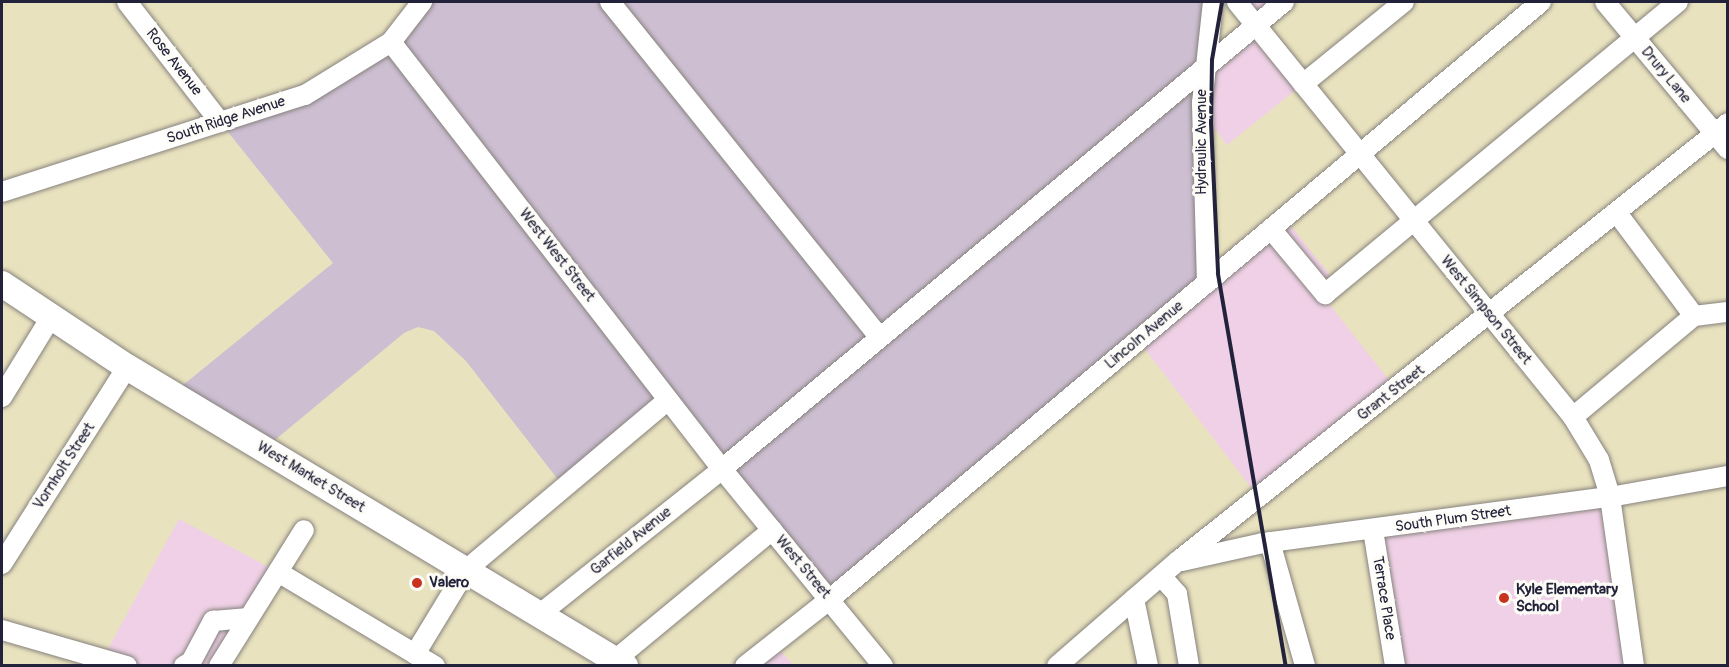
<!DOCTYPE html>
<html>
<head>
<meta charset="utf-8">
<style>
  body { margin:0 }
  #map { position:relative; width:1729px; height:667px; overflow:hidden; background:#e9e2bf; font-family:Pangolin,sans-serif }
  div>[style] { position:absolute }
  .built>* { inset:0; background:#efd0e6 }
  .industrial>* { inset:0; background:#cdbed2 }
  .roads { filter:drop-shadow(0 0 2px #86827d) drop-shadow(0 0 2px #86827d) }
  .minor>* { height:20px; margin:-10px; padding:0 10px; transform-origin:10px; border-radius:10px; background:#fff }
  .major>* { height:26px; margin:-13px; padding:0 13px; transform-origin:13px; border-radius:13px; background:#fff }
  .rail>* { height:4px; margin:-2px; padding:0 2px; transform-origin:2px; border-radius:2px; background:#22223b }
  .dots>* { width:16px; height:16px; translate:-50% -50%; box-sizing:border-box; border:3px solid #fdfcf7; border-radius:50% }
  span { translate:-50% -50%; white-space:nowrap; text-align:center; line-height:1.15; -webkit-text-stroke:6px #fdfcf7; paint-order:stroke }
  .street-label { font-size:15px; color:#22223b }
  .poi-label { font-size:15px; color:#22223b; font-weight:700 }
  .left { translate:0 -50%; text-align:left }
  .frame { position:absolute; inset:0; border:3px solid #22223b; pointer-events:none }
</style>
</head>
<body>
<div id="map">
  <div class="built">
    <div style="clip-path:polygon(1237px 2px,1284px 2px,1256px 26px,1303px 84px,1227px 145px,1211px 123px,1212px 60px,1255px 25px)"></div>
    <div style="clip-path:polygon(1284px 217px,1337px 284px,1323px 296px,1396px 389px,1259px 498px,1138px 340px)"></div>
    <div style="clip-path:polygon(1610px 497px,1634px 665px,1395px 665px,1373px 530px)"></div>
    <div style="clip-path:polygon(179px 519px,278px 572px,219px 665px,127px 665px,103px 658px)"></div>
    <div style="clip-path:polygon(774px 643px,793px 665px,745px 666px)"></div>
  </div>
  <div class="industrial">
    <div style="clip-path:polygon(423px 2px,1222px 2px,1212px 60px,1211px 123px,1218px 274px,829px 600px,668px 400px,563px 486px,466px 361px,434px 331px,418px 327px,404px 333px,264px 449px,172px 394px,333px 263px,220px 122px,305px 95px,391px 42px)"></div>
  </div>
  <div class="roads">
    <div class="minor">
      <div style="left:127px;top:2px;width:152px;rotate:52.2deg"></div>
      <div style="left:610px;top:2px;width:430px;rotate:51.2deg"></div>
      <div style="left:1237px;top:2px;width:534px;rotate:51.01deg"></div>
      <div style="left:1573px;top:417px;width:50px;rotate:58.8deg"></div>
      <div style="left:1599px;top:460px;width:39px;rotate:73deg"></div>
      <div style="left:1610px;top:497px;width:171px;rotate:81.9deg"></div>
      <div style="left:1605px;top:2px;width:192px;rotate:50.1deg"></div>
      <div style="left:391px;top:42px;width:540px;rotate:52.22deg"></div>
      <div style="left:722px;top:469px;width:254px;rotate:50.7deg"></div>
      <div style="left:1303px;top:84px;width:130px;rotate:-39.1deg"></div>
      <div style="left:2px;top:192px;width:318px;rotate:-17.8deg"></div>
      <div style="left:305px;top:95px;width:101px;rotate:-31.6deg"></div>
      <div style="left:391px;top:42px;width:51px;rotate:-52.2deg"></div>
      <div style="left:1617px;top:213px;width:129px;rotate:53.2deg"></div>
      <div style="left:1694px;top:316px;width:34px;rotate:-7deg"></div>
      <div style="left:1271px;top:229px;width:85px;rotate:50.3deg"></div>
      <div style="left:1325px;top:294px;width:458px;rotate:-39.6deg"></div>
      <div style="left:1207px;top:283px;width:180px;rotate:-91.6deg"></div>
      <div style="left:1202px;top:103px;width:102px;rotate:-83.8deg"></div>
      <div style="left:2px;top:397px;width:94px;rotate:-58.5deg"></div>
      <div style="left:1573px;top:417px;width:158px;rotate:-39.9deg"></div>
      <div style="left:1373px;top:530px;width:138px;rotate:80.8deg"></div>
      <div style="left:1270px;top:542px;width:129px;rotate:74.2deg"></div>
      <div style="left:1182px;top:561px;width:83px;rotate:-12.5deg"></div>
      <div style="left:1263px;top:543px;width:350px;rotate:-7.6deg"></div>
      <div style="left:1610px;top:497px;width:120px;rotate:-10.1deg"></div>
      <div style="left:2px;top:564px;width:233px;rotate:-57.6deg"></div>
      <div style="left:278px;top:572px;width:183px;rotate:30.9deg"></div>
      <div style="left:1161px;top:576px;width:24px;rotate:48deg"></div>
      <div style="left:1177px;top:594px;width:73px;rotate:80.5deg"></div>
      <div style="left:1134px;top:599px;width:68px;rotate:78.2deg"></div>
      <div style="left:540px;top:614px;width:233px;rotate:-38.5deg"></div>
      <div style="left:722px;top:469px;width:731px;rotate:-39.73deg"></div>
      <div style="left:2px;top:630px;width:130px;rotate:16.1deg"></div>
      <div style="left:415px;top:654px;width:98px;rotate:-58.7deg"></div>
      <div style="left:466px;top:570px;width:264px;rotate:-40.1deg"></div>
      <div style="left:615px;top:660px;width:204px;rotate:-39.6deg"></div>
      <div style="left:184px;top:666px;width:8px;rotate:-30deg"></div>
      <div style="left:191px;top:662px;width:47px;rotate:-61.8deg"></div>
      <div style="left:213px;top:621px;width:36px;rotate:-5deg"></div>
      <div style="left:219px;top:666px;width:160px;rotate:-58deg"></div>
      <div style="left:745px;top:666px;width:107px;rotate:-38.2deg"></div>
      <div style="left:829px;top:600px;width:930px;rotate:-40.03deg"></div>
      <div style="left:1057px;top:666px;width:160px;rotate:-41deg"></div>
      <div style="left:1178px;top:561px;width:703px;rotate:-38.53deg"></div>
    </div>
    <div class="major">
      <div style="left:2px;top:284px;width:150px;rotate:33.6deg"></div>
      <div style="left:127px;top:367px;width:581px;rotate:30.98deg"></div>
    </div>
  </div>
  <div class="rail">
    <div style="left:1222px;top:2px;width:59px;rotate:99.8deg"></div>
    <div style="left:1212px;top:60px;width:63px;rotate:90.9deg"></div>
    <div style="left:1211px;top:123px;width:151px;rotate:87.3deg"></div>
    <div style="left:1218px;top:274px;width:398px;rotate:80.2deg"></div>
  </div>
  <div class="dots">
    <div style="left:417px;top:583px;background:#c8321e"></div>
    <div style="left:1504px;top:598px;background:#c8321e"></div>
  </div>
  <div class="street-label">
    <span style="left:174px;top:62px;rotate:52deg">Rose Avenue</span>
    <span style="left:1666px;top:75px;rotate:50deg">Drury Lane</span>
    <span style="left:226px;top:120px;rotate:-18deg">South Ridge Avenue</span>
    <span style="left:1202px;top:142px;rotate:-90deg">Hydraulic Avenue</span>
    <span style="left:557px;top:255px;rotate:52deg">West West Street</span>
    <span style="left:1486px;top:310px;rotate:51deg">West Simpson Street</span>
    <span style="left:1144px;top:335px;rotate:-40deg">Lincoln Avenue</span>
    <span style="left:1391px;top:393px;rotate:-38deg">Grant Street</span>
    <span style="left:64px;top:466px;rotate:-57deg">Vornholt Street</span>
    <span style="left:311px;top:477px;rotate:31deg">West Market Street</span>
    <span style="left:1453px;top:519px;rotate:-8deg">South Plum Street</span>
    <span style="left:631px;top:541px;rotate:-39deg">Garfield Avenue</span>
    <span style="left:803px;top:567px;rotate:50deg">West Street</span>
    <span style="left:1384px;top:598px;rotate:81deg">Terrace Place</span>
  </div>
  <div class="poi-label">
    <span class="left" style="left:429px;top:583px">Valero</span>
    <span class="left" style="left:1516px;top:598px">Kyle Elementary<br>School</span>
  </div>
  <div class="frame"></div>
</div>
</body>
</html>
